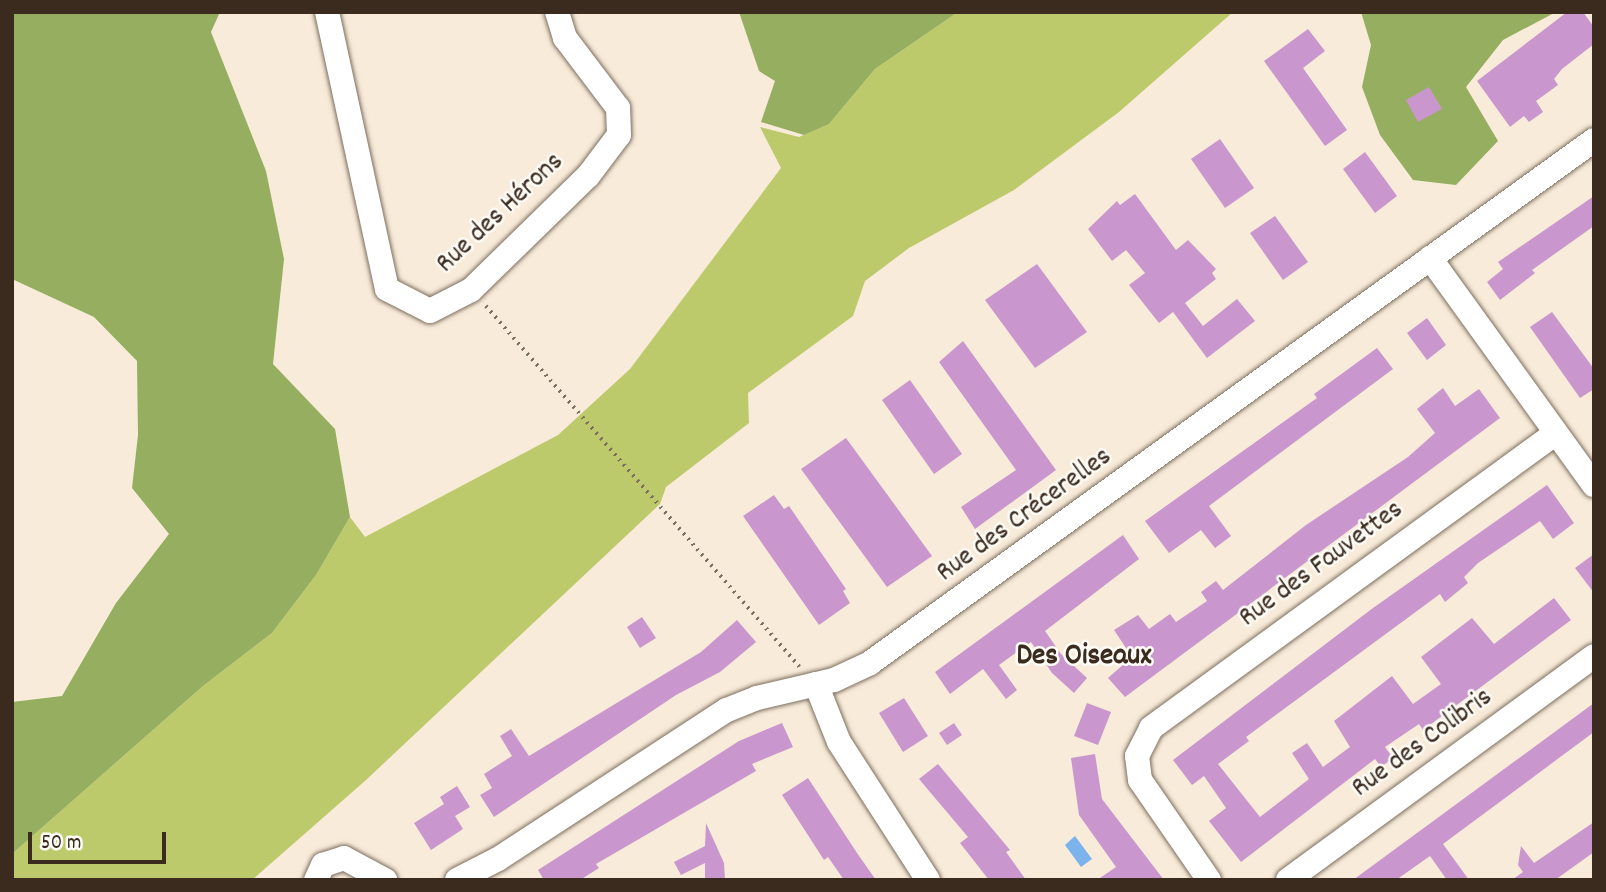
<!DOCTYPE html>
<html>
<head>
<meta charset="utf-8">
<style>
  body { margin:0 }
  #map { position:relative; width:1606px; height:892px; overflow:hidden; background:#f8ebd9; font-family:Dekko,sans-serif }
  div>[style] { position:absolute }
  .green>* { inset:0; background:#bdca6c }
  .forest>* { inset:0; background:#96ae60 }
  .water>* { inset:0; background:#7cb3ec }
  .building>* { inset:0; background:#c997cd }
  .path>* { height:3.5px; margin-top:-1.75px; transform-origin:0; background:repeating-linear-gradient(90deg,#7d6e5f 0 2px,transparent 0 7px) }
  .roads { filter:drop-shadow(0 0 2px #7d6e5f) drop-shadow(0 0 2px #7d6e5f) }
  .minor>* { height:24px; margin:-12px; padding:0 12px; transform-origin:12px; border-radius:12px; background:#fff }
  span { translate:-50% -50%; white-space:nowrap; text-align:center; line-height:1.15; -webkit-text-stroke:5px #fdfcf7; paint-order:stroke }
  .street-label { font-size:28px; color:#3b2a1e }
  .neighbourhood-label { font-size:30px; color:#3b2a1e; font-weight:700 }
  .frame { position:absolute; inset:0; border:14px solid #3b2a1e; pointer-events:none }
  .scale { position:absolute; left:28px; top:832px; width:138px; height:32px; box-sizing:border-box; border:4px solid #3b2a1e; border-top:0; padding-left:9px; font-size:21px; line-height:24px; white-space:nowrap; color:#3b2a1e; -webkit-text-stroke:5px #fdfcf7; paint-order:stroke }
</style>
</head>
<body>
<div id="map">
  <div class="green">
    <div style="clip-path:polygon(958px 12px,1233px 12px,1119px 112px,1014px 190px,909px 248px,865px 281px,853px 316px,748px 393px,749px 423px,666px 487px,660px 504px,366px 780px,252px 880px,12px 880px,12px 854px,203px 686px,272px 633px,316px 575px,350px 517px,365px 537px,558px 435px,630px 369px,781px 168px,760px 127px,799px 137px,829px 124px,875px 69px)"></div>
  </div>
  <div class="forest">
    <div style="clip-path:polygon(12px 12px,220px 12px,211px 32px,266px 171px,284px 259px,273px 364px,335px 429px,350px 517px,316px 575px,272px 633px,203px 686px,12px 854px,12px 702px,62px 696px,116px 603px,169px 534px,132px 488px,138px 435px,137px 361px,94px 317px,12px 279px)"></div>
    <div style="clip-path:polygon(739px 12px,958px 12px,875px 69px,829px 124px,804px 135px,761px 122px,775px 81px,759px 71px)"></div>
    <div style="clip-path:polygon(1361px 12px,1556px 12px,1503px 40px,1466px 87px,1498px 141px,1456px 185px,1413px 180px,1380px 135px,1362px 87px,1371px 45px)"></div>
  </div>
  <div class="water">
    <div style="clip-path:polygon(1075px 836px,1092px 859px,1081px 867px,1065px 845px)"></div>
  </div>
  <div class="building">
    <div style="clip-path:polygon(1567px 12px,1583px 12px,1594px 27px,1594px 44px,1562px 69px,1554px 79px,1558px 85px,1536px 101px,1543px 112px,1529px 122px,1524px 116px,1510px 127px,1477px 81px)"></div>
    <div style="clip-path:polygon(1308px 29px,1325px 51px,1303px 68px,1347px 130px,1325px 146px,1264px 61px)"></div>
    <div style="clip-path:polygon(1429px 87px,1442px 109px,1418px 122px,1406px 100px)"></div>
    <div style="clip-path:polygon(1220px 139px,1254px 188px,1225px 208px,1191px 159px)"></div>
    <div style="clip-path:polygon(1365px 152px,1397px 196px,1375px 213px,1343px 169px)"></div>
    <div style="clip-path:polygon(1135px 194px,1176px 250px,1188px 240px,1216px 269px,1212px 273px,1216px 279px,1185px 303px,1203px 326px,1237px 299px,1255px 321px,1207px 358px,1173px 312px,1159px 323px,1129px 285px,1145px 273px,1126px 250px,1112px 261px,1088px 229px,1117px 201px,1120px 205px)"></div>
    <div style="clip-path:polygon(1594px 196px,1594px 226px,1532px 270px,1535px 273px,1500px 300px,1487px 282px,1503px 269px,1498px 262px)"></div>
    <div style="clip-path:polygon(1275px 216px,1308px 262px,1283px 280px,1250px 233px)"></div>
    <div style="clip-path:polygon(1037px 264px,1087px 332px,1035px 368px,985px 300px)"></div>
    <div style="clip-path:polygon(1552px 312px,1594px 369px,1594px 389px,1580px 398px,1530px 327px)"></div>
    <div style="clip-path:polygon(1427px 318px,1446px 345px,1427px 360px,1407px 333px)"></div>
    <div style="clip-path:polygon(963px 341px,1056px 470px,975px 529px,961px 507px,1016px 470px,939px 362px)"></div>
    <div style="clip-path:polygon(1377px 348px,1393px 369px,1209px 506px,1231px 536px,1215px 548px,1201px 530px,1169px 553px,1145px 521px,1317px 398px,1314px 394px)"></div>
    <div style="clip-path:polygon(910px 380px,962px 454px,934px 474px,882px 400px)"></div>
    <div style="clip-path:polygon(1443px 388px,1455px 406px,1479px 389px,1500px 418px,1125px 697px,1108px 678px,1132px 657px,1114px 630px,1138px 615px,1149px 629px,1170px 614px,1176px 622px,1207px 601px,1201px 592px,1216px 581px,1223px 590px,1306px 525px,1408px 457px,1435px 433px,1417px 409px)"></div>
    <div style="clip-path:polygon(846px 438px,932px 556px,887px 587px,801px 469px)"></div>
    <div style="clip-path:polygon(1547px 485px,1574px 523px,1553px 539px,1540px 521px,1478px 563px,1464px 577px,1468px 583px,1445px 602px,1440px 594px,1246px 737px,1249px 741px,1218px 764px,1260px 817px,1309px 779px,1292px 753px,1307px 743px,1323px 767px,1350px 747px,1334px 721px,1392px 676px,1413px 704px,1441px 684px,1421px 657px,1472px 618px,1494px 644px,1554px 598px,1571px 620px,1423px 730px,1419px 724px,1385px 747px,1393px 758px,1381px 767px,1375px 759px,1241px 862px,1209px 821px,1226px 808px,1204px 776px,1192px 785px,1173px 760px,1373px 608px)"></div>
    <div style="clip-path:polygon(774px 495px,784px 509px,789px 506px,846px 589px,843px 591px,850px 603px,819px 625px,743px 516px)"></div>
    <div style="clip-path:polygon(1123px 535px,1139px 559px,1045px 631px,1061px 654px,1087px 678px,1074px 693px,1052px 673px,1031px 642px,999px 665px,1017px 690px,1006px 699px,983px 669px,950px 694px,935px 672px)"></div>
    <div style="clip-path:polygon(1594px 554px,1594px 593px,1575px 568px)"></div>
    <div style="clip-path:polygon(642px 617px,656px 638px,640px 648px,627px 627px)"></div>
    <div style="clip-path:polygon(737px 620px,756px 642px,720px 672px,676px 695px,494px 817px,480px 795px,492px 788px,484px 774px,512px 756px,500px 736px,511px 729px,529px 756px,701px 652px)"></div>
    <div style="clip-path:polygon(904px 698px,928px 736px,903px 752px,879px 713px)"></div>
    <div style="clip-path:polygon(1087px 703px,1111px 712px,1098px 745px,1074px 736px)"></div>
    <div style="clip-path:polygon(1594px 703px,1594px 732px,1443px 844px,1469px 880px,1447px 880px,1430px 856px,1396px 880px,1353px 880px)"></div>
    <div style="clip-path:polygon(782px 723px,793px 747px,752px 764px,756px 771px,596px 864px,599px 868px,580px 880px,544px 880px,538px 870px,739px 741px)"></div>
    <div style="clip-path:polygon(954px 723px,962px 735px,947px 745px,939px 733px)"></div>
    <div style="clip-path:polygon(1095px 754px,1102px 799px,1164px 880px,1097px 880px,1116px 867px,1079px 815px,1071px 758px)"></div>
    <div style="clip-path:polygon(938px 764px,1010px 850px,1006px 852px,1026px 880px,989px 880px,960px 843px,968px 837px,919px 779px)"></div>
    <div style="clip-path:polygon(808px 778px,857px 853px,876px 880px,844px 880px,828px 857px,824px 860px,782px 795px)"></div>
    <div style="clip-path:polygon(457px 786px,470px 807px,455px 816px,463px 829px,431px 850px,414px 823px,444px 804px,440px 797px)"></div>
    <div style="clip-path:polygon(1594px 822px,1594px 852px,1555px 880px,1512px 880px,1523px 872px,1518px 865px,1521px 846px,1534px 863px)"></div>
    <div style="clip-path:polygon(706px 823px,724px 863px,725px 880px,705px 880px,705px 863px,681px 875px,674px 862px,705px 846px)"></div>
  </div>
  <div class="path">
    <div style="left:486px;top:306px;width:478px;rotate:49deg"></div>
  </div>
  <div class="roads">
    <div class="minor">
      <div style="left:327px;top:12px;width:283px;rotate:77.8deg"></div>
      <div style="left:387px;top:289px;width:48px;rotate:27.1deg"></div>
      <div style="left:430px;top:311px;width:46px;rotate:-27.1deg"></div>
      <div style="left:471px;top:290px;width:163px;rotate:-44.3deg"></div>
      <div style="left:588px;top:176px;width:51px;rotate:-52.9deg"></div>
      <div style="left:619px;top:135px;width:27px;rotate:-92deg"></div>
      <div style="left:618px;top:108px;width:88px;rotate:-127.1deg"></div>
      <div style="left:565px;top:38px;width:27px;rotate:-107deg"></div>
      <div style="left:1430px;top:258px;width:280px;rotate:54.2deg"></div>
      <div style="left:816px;top:684px;width:62px;rotate:68.4deg"></div>
      <div style="left:839px;top:742px;width:164px;rotate:57.2deg"></div>
      <div style="left:316px;top:880px;width:17px;rotate:-65deg"></div>
      <div style="left:323px;top:865px;width:22px;rotate:-18deg"></div>
      <div style="left:344px;top:858px;width:47px;rotate:28.2deg"></div>
      <div style="left:457px;top:880px;width:46px;rotate:-27.1deg"></div>
      <div style="left:498px;top:859px;width:273px;rotate:-33.1deg"></div>
      <div style="left:727px;top:710px;width:32px;rotate:-22deg"></div>
      <div style="left:757px;top:698px;width:79px;rotate:-13.2deg"></div>
      <div style="left:834px;top:680px;width:40px;rotate:-25deg"></div>
      <div style="left:870px;top:663px;width:893px;rotate:-35.84deg"></div>
      <div style="left:1209px;top:880px;width:121px;rotate:-124.6deg"></div>
      <div style="left:1140px;top:780px;width:24px;rotate:-97deg"></div>
      <div style="left:1137px;top:756px;width:31px;rotate:-63deg"></div>
      <div style="left:1151px;top:728px;width:501px;rotate:-36.07deg"></div>
      <div style="left:1288px;top:880px;width:379px;rotate:-36.2deg"></div>
    </div>
  </div>
  <div class="street-label">
    <span style="left:501px;top:214px;rotate:-43deg">Rue des Hérons</span>
    <span style="left:1025px;top:516px;rotate:-36deg">Rue des Crécerelles</span>
    <span style="left:1322px;top:565px;rotate:-36deg">Rue des Fauvettes</span>
    <span style="left:1423px;top:744px;rotate:-36deg">Rue des Colibris</span>
  </div>
  <div class="neighbourhood-label">
    <span style="left:1084px;top:658px">Des Oiseaux</span>
  </div>
  <div class="frame"></div>
  <div class="scale">50 m</div>
</div>
</body>
</html>
